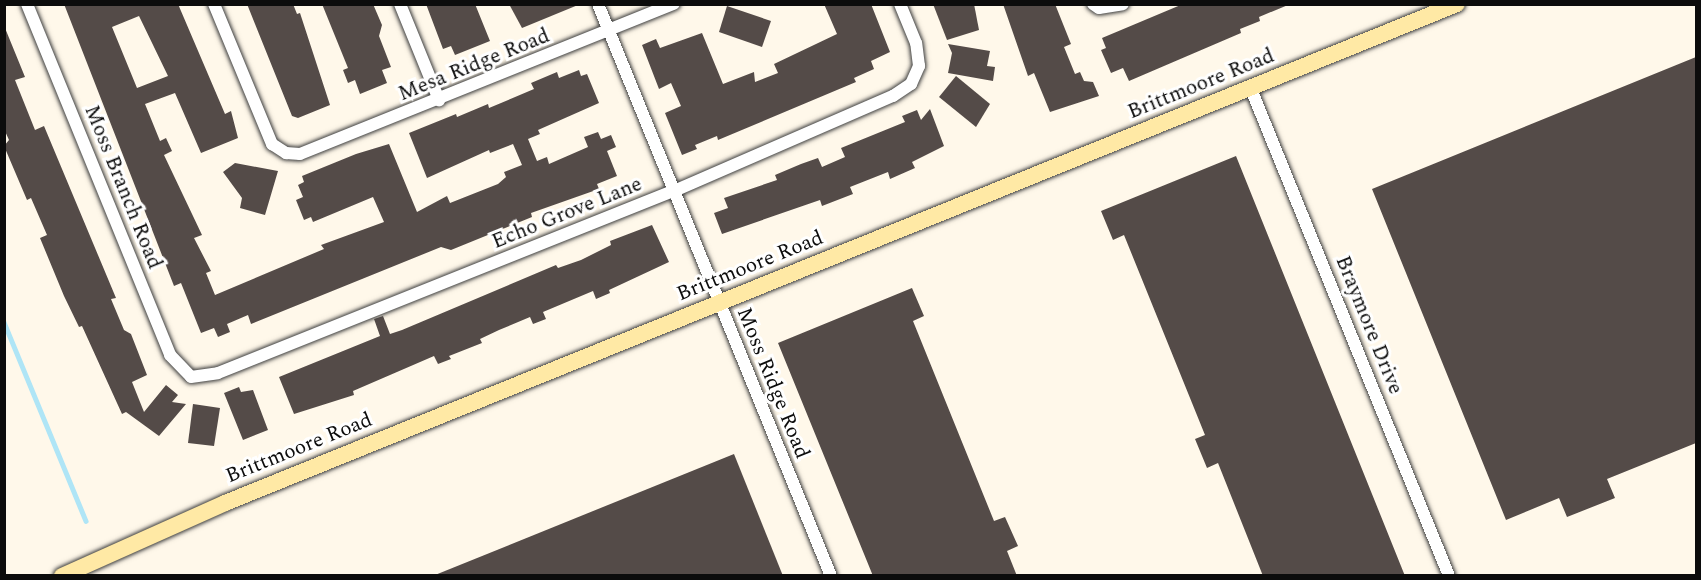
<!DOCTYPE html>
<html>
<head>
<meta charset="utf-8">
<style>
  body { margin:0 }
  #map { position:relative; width:1701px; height:580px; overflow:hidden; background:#fff8ea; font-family:Spectral,serif }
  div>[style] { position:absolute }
  .stream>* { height:4.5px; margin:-2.25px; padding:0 2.25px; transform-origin:2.25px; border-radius:2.25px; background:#afe5f6 }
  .building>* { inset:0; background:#544b48 }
  .roads { filter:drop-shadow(0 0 2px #3f3f3f) drop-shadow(0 0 2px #3f3f3f) }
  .minor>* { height:12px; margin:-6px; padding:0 6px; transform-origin:6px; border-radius:6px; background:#fff }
  .secondary>* { height:16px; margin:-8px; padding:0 8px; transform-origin:8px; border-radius:8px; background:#ffe9a5 }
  span { translate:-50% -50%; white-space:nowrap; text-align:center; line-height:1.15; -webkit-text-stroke:6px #fff; paint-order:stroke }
  .street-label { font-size:21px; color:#0c0c0c }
  .frame { position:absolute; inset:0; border:6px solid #0c0c0c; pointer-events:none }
</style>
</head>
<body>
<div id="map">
  <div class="stream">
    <div style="left:4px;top:322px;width:215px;rotate:67.6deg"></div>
  </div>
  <div class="building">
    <div style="clip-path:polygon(evenodd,64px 4px,178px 4px,225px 114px,231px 111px,238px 138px,201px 153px,175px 93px,145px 104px,160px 141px,166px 138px,172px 151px,164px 155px,202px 235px,194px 238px,211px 271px,206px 273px,215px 295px,324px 249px,321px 245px,384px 222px,373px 197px,313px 222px,311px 217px,304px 220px,296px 200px,303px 197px,298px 185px,304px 182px,302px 176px,356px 154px,389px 144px,417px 212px,447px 196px,450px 203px,498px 184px,506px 177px,504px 172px,522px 165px,513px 144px,490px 153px,489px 150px,427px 178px,409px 133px,456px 114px,457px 117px,488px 104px,489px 108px,534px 89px,531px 83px,557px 72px,559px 78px,579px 70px,581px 76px,587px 74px,599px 103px,538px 130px,540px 134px,528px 139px,537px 161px,547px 157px,549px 164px,588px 147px,584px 137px,598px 132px,601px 139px,611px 135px,616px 147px,607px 151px,617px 176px,597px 184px,599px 189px,531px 213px,532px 217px,451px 250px,441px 247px,251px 324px,248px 315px,227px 324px,230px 332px,218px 337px,214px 328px,201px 333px,181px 283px,174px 286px,64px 4px,139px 16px,168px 76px,137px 88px,112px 27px,139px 16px)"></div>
    <div style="clip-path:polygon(247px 4px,293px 4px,297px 14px,300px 13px,330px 105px,298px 118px,292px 116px)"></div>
    <div style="clip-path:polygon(322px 4px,373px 4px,382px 25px,379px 36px,391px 67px,382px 70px,387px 83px,360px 94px,355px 80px,348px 83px,343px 70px,348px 68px)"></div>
    <div style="clip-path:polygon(426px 4px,475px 4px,490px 41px,455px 55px,451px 46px,443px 49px)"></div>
    <div style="clip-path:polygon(509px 4px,578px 4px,578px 5px,522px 28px)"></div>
    <div style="clip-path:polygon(824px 4px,871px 4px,890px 52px,871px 61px,874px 69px,854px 78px,856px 82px,718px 140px,717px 136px,695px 145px,697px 149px,682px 155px,665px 113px,681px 106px,671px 83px,659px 89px,642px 45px,656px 39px,660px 48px,702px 33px,723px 84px,754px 72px,755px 82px,778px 73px,774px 64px,837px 34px)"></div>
    <div style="clip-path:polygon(933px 4px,974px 4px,979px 30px,947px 40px)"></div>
    <div style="clip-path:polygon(1003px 4px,1055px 4px,1071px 44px,1064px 47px,1075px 74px,1080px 72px,1084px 81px,1093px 82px,1099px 96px,1050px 112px,1034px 73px,1028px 76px)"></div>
    <div style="clip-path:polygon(1183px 4px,1288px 4px,1288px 5px,1259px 17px,1260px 21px,1240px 29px,1241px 33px,1129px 81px,1123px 68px,1111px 73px,1101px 50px,1106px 48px,1102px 38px)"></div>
    <div style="clip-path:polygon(727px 6px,771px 21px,762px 47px,719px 32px)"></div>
    <div style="clip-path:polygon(5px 28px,25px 77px,15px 80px,35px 130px,44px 126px,116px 298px,111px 299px,124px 330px,131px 334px,147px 375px,132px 382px,144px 412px,166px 385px,178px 395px,172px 402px,186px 404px,159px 436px,126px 412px,122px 414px,82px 326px,79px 327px,64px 296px,40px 238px,47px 235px,31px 198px,27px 200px,4px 146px,9px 140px,4px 129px)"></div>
    <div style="clip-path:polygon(948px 44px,990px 51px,987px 66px,995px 67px,993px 81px,948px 73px,952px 53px)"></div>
    <div style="clip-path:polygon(1696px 57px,1696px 443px,1607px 479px,1615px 498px,1567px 517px,1559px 498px,1506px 520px,1372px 189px)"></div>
    <div style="clip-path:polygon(956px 76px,990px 104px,976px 127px,939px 97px)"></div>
    <div style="clip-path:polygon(930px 109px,944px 146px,912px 162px,915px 168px,890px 179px,888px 172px,850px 187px,853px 194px,822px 206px,820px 200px,722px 234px,714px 213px,728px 208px,724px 198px,777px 180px,775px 175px,801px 164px,818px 158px,822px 167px,845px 157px,841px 148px,905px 122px,902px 116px,917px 110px,921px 120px)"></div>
    <div style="clip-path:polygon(1236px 156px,1405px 576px,1263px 576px,1218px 463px,1207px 468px,1195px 439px,1205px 435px,1124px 235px,1113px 240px,1101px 211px)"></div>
    <div style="clip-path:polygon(235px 163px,278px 171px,265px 215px,240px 208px,242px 198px,223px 172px)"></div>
    <div style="clip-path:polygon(652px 225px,669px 262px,609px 290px,610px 293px,596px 299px,593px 291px,543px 312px,546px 319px,533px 324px,530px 317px,499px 330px,480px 339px,482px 343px,449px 356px,451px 359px,438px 364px,434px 356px,353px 391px,354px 395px,294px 414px,279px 377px,380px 336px,374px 319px,383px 316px,390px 334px,402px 330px,556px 265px,558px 268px,581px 260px,611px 245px,610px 241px)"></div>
    <div style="clip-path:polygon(912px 288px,924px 316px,913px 321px,994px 521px,1005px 517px,1018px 546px,1007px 551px,1017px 576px,873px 576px,778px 343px)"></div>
    <div style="clip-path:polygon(239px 387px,241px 392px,253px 390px,268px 430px,243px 440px,224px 393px)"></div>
    <div style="clip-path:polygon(193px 404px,220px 408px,214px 446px,188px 443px)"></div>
    <div style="clip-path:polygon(734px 454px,783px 576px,435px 576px,435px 575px)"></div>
  </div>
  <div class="roads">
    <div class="minor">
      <div style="left:27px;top:4px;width:379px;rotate:67.8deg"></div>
      <div style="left:170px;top:355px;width:30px;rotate:46deg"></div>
      <div style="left:191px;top:377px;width:27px;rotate:-8deg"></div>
      <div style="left:218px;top:373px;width:491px;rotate:-21.8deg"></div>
      <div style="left:674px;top:191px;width:239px;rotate:-23.5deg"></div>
      <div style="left:893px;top:96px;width:22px;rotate:-34deg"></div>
      <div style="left:911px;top:84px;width:20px;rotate:-66deg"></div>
      <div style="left:919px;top:66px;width:23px;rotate:-97deg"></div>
      <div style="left:916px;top:43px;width:42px;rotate:-112.3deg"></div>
      <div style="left:214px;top:4px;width:152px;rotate:67.5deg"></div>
      <div style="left:272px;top:144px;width:17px;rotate:33deg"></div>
      <div style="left:286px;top:153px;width:14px;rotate:4deg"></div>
      <div style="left:300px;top:154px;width:403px;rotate:-21.9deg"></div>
      <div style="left:400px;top:4px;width:104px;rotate:67.9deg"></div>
      <div style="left:598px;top:4px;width:618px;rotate:67.84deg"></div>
      <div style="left:1093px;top:4px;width:7px;rotate:34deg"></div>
      <div style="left:1099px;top:8px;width:24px;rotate:-9deg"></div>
      <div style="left:1251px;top:89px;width:526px;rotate:67.87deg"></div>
    </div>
    <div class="secondary">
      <div style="left:62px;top:576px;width:179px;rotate:-24.1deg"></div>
      <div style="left:225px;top:503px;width:1329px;rotate:-22.05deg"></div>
    </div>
  </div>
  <div class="street-label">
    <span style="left:474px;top:65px;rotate:-22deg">Mesa Ridge Road</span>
    <span style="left:1201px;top:84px;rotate:-22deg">Brittmoore Road</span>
    <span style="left:123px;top:187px;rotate:68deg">Moss Branch Road</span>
    <span style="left:567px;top:213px;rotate:-22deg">Echo Grove Lane</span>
    <span style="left:750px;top:266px;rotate:-22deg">Brittmoore Road</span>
    <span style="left:1369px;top:325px;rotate:68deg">Braymore Drive</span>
    <span style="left:773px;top:383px;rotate:68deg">Moss Ridge Road</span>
    <span style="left:299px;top:448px;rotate:-22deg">Brittmoore Road</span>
  </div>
  <div class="frame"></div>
</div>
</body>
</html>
